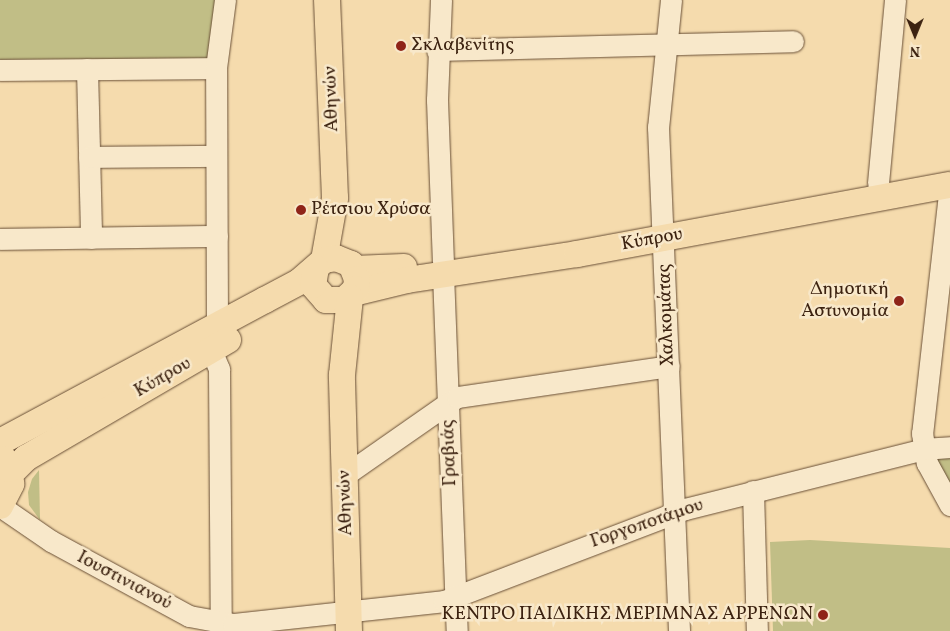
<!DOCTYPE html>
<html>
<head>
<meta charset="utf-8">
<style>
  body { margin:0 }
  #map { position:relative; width:950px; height:631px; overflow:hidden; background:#f5dbad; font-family:Vollkorn,serif }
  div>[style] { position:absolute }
  .green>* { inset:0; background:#c1be86 }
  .roads { filter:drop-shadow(0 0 1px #6a5037) drop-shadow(0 0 1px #6a5037) }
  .minor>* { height:21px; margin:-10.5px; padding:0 10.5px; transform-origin:10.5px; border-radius:10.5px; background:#f8e8ca }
  .major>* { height:26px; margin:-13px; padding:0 13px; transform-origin:13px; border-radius:13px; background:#f5dbad }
  .dots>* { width:14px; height:14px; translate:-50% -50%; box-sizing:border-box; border:2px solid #f8e8ca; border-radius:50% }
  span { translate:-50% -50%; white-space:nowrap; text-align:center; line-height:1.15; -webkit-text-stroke:5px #f8e8ca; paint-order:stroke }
  .poi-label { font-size:19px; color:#3c2210 }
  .left { translate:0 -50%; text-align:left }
  .right { translate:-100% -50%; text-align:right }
  .street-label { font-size:19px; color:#3c2210 }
  .north { position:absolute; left:890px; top:10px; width:50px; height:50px; -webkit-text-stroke:4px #f8e8ca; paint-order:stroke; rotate:180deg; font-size:14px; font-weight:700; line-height:20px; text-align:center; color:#3c2210 }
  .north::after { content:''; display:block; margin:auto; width:18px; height:22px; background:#3c2210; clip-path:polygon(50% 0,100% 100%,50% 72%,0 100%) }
</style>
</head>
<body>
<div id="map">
  <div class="green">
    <div style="clip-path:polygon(0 0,218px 0,211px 61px,0 62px)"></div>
    <div style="clip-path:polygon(950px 457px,950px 488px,934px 460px)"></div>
    <div style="clip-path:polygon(39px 470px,40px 520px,29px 505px,28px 492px,32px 479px)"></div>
    <div style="clip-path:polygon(810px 540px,950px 548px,950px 631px,773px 631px,770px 542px)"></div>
  </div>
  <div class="roads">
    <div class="minor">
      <div style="left:441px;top:0;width:100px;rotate:92.3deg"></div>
      <div style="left:437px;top:100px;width:161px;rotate:87.9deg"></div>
      <div style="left:671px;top:0;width:128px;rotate:95.8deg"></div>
      <div style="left:658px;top:127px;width:504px;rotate:87.61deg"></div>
      <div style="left:437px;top:50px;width:356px;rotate:-1.4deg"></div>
      <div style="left:87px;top:69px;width:169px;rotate:88.6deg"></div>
      <div style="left:0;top:70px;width:216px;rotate:-0.5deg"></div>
      <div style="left:89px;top:157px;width:127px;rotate:-0.5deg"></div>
      <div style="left:878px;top:183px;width:184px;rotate:-84.7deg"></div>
      <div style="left:950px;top:185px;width:250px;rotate:96.4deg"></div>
      <div style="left:922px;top:433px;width:30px;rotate:81deg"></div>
      <div style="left:927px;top:463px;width:48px;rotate:61.3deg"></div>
      <div style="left:0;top:239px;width:217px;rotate:-0.8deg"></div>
      <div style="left:443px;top:274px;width:357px;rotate:87.8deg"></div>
      <div style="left:217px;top:326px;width:258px;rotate:-90.2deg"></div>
      <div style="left:216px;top:68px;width:69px;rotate:-82.5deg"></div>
      <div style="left:211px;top:350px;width:21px;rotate:67deg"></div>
      <div style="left:219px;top:369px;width:262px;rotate:89.6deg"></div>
      <div style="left:345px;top:475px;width:136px;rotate:-34.9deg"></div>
      <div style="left:457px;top:397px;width:214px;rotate:-8.3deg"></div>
      <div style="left:753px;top:491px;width:140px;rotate:88.4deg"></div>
      <div style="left:0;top:506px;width:62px;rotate:34.5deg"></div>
      <div style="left:51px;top:541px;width:157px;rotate:28.5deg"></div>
      <div style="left:189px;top:616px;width:45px;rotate:10.3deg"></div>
      <div style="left:233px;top:624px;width:212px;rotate:-6.2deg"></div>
      <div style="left:444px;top:601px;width:258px;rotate:-20.9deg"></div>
      <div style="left:685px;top:509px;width:245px;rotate:-14.1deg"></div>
      <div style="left:923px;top:449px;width:27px;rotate:-4deg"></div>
    </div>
    <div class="major">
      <div style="left:324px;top:260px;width:63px;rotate:-79.9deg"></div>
      <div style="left:335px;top:198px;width:198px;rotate:-92.3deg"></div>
      <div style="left:354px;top:269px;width:50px;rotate:-2.3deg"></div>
      <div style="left:353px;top:293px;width:56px;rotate:-13.5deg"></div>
      <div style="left:407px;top:280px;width:172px;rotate:-8.7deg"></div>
      <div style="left:577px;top:254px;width:379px;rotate:-10.5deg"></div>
      <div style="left:0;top:442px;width:301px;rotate:-28.2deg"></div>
      <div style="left:265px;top:300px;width:40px;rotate:-28deg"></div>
      <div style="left:300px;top:281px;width:32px;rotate:-41deg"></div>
      <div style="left:324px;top:260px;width:12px;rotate:-9deg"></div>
      <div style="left:336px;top:258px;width:16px;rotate:22deg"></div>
      <div style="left:351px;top:264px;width:16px;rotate:68deg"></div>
      <div style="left:357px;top:279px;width:10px;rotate:96deg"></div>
      <div style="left:356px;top:289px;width:16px;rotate:137deg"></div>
      <div style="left:344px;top:300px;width:18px;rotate:180deg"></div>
      <div style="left:326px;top:300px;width:20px;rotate:-131deg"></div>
      <div style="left:313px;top:285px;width:17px;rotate:-80deg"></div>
      <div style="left:10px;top:474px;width:23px;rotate:-45deg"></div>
      <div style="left:26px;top:458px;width:234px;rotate:-30.3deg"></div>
      <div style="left:0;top:506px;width:25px;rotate:-63deg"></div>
      <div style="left:11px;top:484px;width:15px;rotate:-98deg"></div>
      <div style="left:9px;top:469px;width:11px;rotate:-117deg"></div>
      <div style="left:349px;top:631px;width:256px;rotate:-91.6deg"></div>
      <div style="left:342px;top:375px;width:78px;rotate:-84.1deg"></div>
    </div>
  </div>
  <div class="dots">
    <div style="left:401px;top:46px;background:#8f2418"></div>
    <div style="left:301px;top:210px;background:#8f2418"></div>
    <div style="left:899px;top:301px;background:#8f2418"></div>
    <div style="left:823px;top:615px;background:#8f2418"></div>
  </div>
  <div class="poi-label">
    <span class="left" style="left:411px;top:46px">Σκλαβενίτης</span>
    <span class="left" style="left:311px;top:210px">Ρέτσιου Χρύσα</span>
    <span class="right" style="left:889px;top:301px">Δημοτική<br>Αστυνομία</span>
    <span class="right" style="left:813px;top:615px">ΚΕΝΤΡΟ ΠΑΙΔΙΚΗΣ ΜΕΡΙΜΝΑΣ ΑΡΡΕΝΩΝ</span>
  </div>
  <div class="street-label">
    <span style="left:332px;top:99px;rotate:-92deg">Αθηνών</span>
    <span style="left:652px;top:240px;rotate:-10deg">Κύπρου</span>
    <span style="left:667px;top:315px;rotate:-92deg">Χαλκομάτας</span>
    <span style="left:163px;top:378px;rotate:-30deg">Κύπρου</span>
    <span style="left:450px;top:453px;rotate:-92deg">Γραβιάς</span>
    <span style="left:346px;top:503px;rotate:-92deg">Αθηνών</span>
    <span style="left:647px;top:524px;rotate:-19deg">Γοργοποτάμου</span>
    <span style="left:124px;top:581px;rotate:28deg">Ιουστινιανού</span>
  </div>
  <div class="north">N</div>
</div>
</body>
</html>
